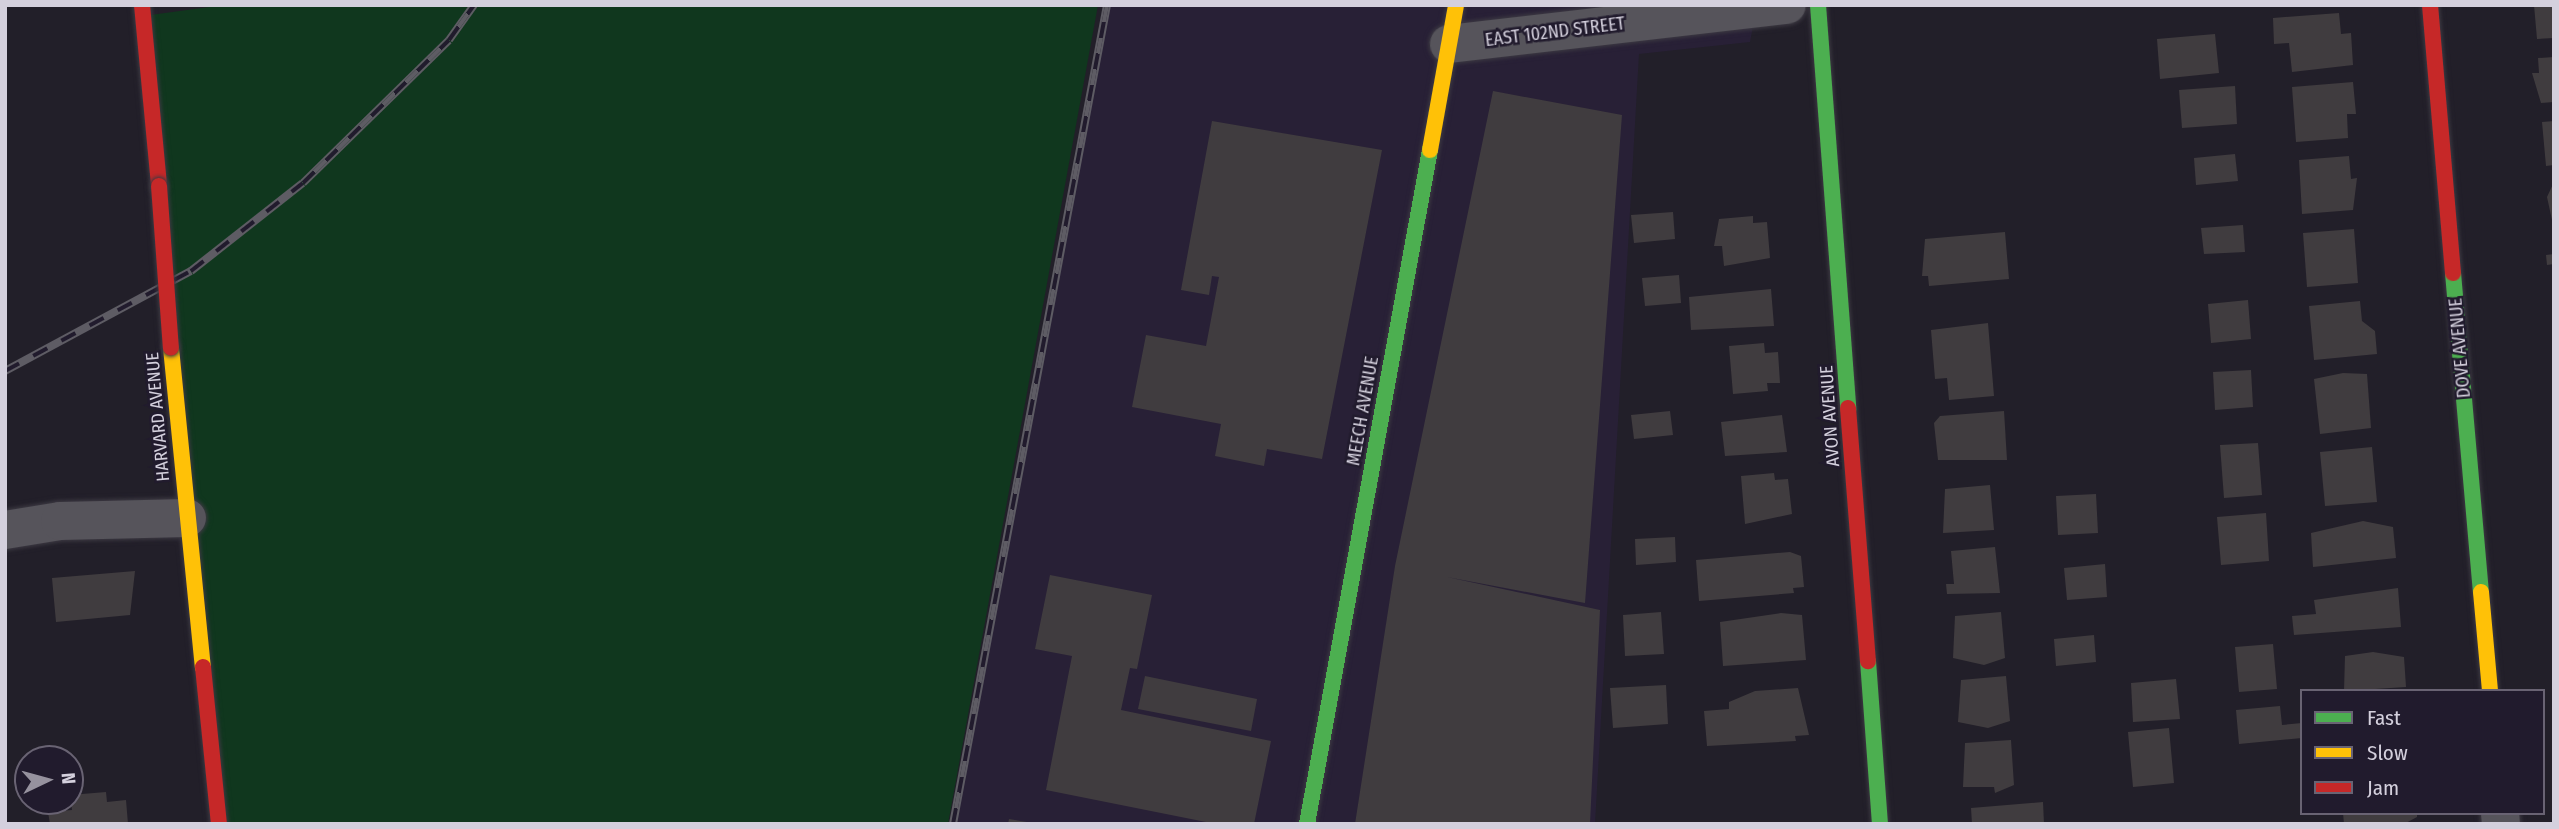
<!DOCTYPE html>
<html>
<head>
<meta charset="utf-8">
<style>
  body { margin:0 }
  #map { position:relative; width:2559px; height:829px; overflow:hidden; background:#221f29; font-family:"Fira Sans Condensed",sans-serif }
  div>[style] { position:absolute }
  .built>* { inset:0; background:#282036 }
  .green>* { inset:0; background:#10371e }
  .building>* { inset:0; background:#403c3f }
  .roads { filter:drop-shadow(0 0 2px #3c3942) drop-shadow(0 0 2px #3c3942) }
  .street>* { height:38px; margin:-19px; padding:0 19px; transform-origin:19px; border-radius:19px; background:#56545b }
  .fast>* { height:16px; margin:-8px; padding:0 8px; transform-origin:8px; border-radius:8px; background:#4caf50 }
  .slow>* { height:16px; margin:-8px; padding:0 8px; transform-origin:8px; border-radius:8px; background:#ffc107 }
  .jam>* { height:16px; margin:-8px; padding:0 8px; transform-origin:8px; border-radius:8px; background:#c62828 }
  .rail>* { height:8px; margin-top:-4px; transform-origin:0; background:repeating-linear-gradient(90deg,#211b2d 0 16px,#5e5c64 0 32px); box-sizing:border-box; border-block:2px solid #5e5c64 }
  .bridges { filter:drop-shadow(0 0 2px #3c3942) drop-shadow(0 0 2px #3c3942) }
  .jam-bridge>* { height:16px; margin:-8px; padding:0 8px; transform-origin:8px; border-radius:8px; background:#c62828 }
  span { translate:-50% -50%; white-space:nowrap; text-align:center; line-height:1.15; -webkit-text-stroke:5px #211b2d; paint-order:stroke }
  .street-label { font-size:18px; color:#d4d0dd }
  .frame { position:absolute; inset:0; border:7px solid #d4d0dd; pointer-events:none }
  .legend { position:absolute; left:2300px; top:689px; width:245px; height:126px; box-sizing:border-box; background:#211b2d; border:2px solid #696373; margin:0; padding:9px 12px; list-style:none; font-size:21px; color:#d4d0dd }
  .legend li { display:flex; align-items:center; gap:14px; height:35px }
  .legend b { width:35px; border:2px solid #696373 }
  .north { position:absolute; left:14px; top:745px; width:70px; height:70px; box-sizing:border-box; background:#211b2d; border:2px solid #696373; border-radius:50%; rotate:85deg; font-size:19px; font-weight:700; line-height:28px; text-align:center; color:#d4d0dd }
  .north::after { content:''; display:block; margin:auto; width:24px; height:32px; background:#96929e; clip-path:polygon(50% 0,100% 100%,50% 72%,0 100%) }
</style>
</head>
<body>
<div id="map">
  <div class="built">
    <div style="clip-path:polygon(1107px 5px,1757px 5px,1750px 42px,1639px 54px,1595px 824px,953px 824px)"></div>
  </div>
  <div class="green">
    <div style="clip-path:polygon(224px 5px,1098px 5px,948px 824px,221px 824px,143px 16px)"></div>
  </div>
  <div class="building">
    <div style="clip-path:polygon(2534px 5px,2554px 5px,2554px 38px,2537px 39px)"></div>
    <div style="clip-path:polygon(2339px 13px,2341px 34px,2351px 33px,2353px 65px,2292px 72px,2289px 43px,2274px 44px,2273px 18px)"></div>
    <div style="clip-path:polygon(2215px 34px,2219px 73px,2160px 79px,2157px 39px)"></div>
    <div style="clip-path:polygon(2554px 57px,2554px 102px,2541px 103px,2532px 73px,2539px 73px,2538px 58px)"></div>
    <div style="clip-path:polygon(2353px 82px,2356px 114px,2347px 114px,2348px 138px,2296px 142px,2292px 87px)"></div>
    <div style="clip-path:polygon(2235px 86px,2237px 124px,2182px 128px,2179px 90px)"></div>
    <div style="clip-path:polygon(1493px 91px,1622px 115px,1585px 603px,1447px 577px,1600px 610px,1590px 824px,1355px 824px,1395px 566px)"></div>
    <div style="clip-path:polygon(1212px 121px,1382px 150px,1322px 459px,1267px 449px,1264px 466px,1215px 456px,1221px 424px,1132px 407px,1146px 335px,1206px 346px,1219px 277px,1212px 276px,1209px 295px,1181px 290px)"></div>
    <div style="clip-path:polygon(2554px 121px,2554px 165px,2546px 166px,2542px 122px)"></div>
    <div style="clip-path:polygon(2235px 154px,2238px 181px,2196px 185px,2194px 158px)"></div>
    <div style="clip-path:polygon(2349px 156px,2351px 179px,2357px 178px,2353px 210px,2302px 214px,2299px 160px)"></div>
    <div style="clip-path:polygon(2554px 182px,2554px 220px,2552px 220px,2547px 197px)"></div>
    <div style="clip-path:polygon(1673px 212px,1675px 239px,1634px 243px,1631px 215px)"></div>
    <div style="clip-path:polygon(1753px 216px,1753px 223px,1767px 222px,1770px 258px,1724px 266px,1722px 246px,1714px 246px,1719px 219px)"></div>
    <div style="clip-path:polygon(2243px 225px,2245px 252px,2204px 254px,2201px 228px)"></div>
    <div style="clip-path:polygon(2354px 229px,2358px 283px,2307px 287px,2303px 233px)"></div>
    <div style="clip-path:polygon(2005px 232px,2009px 279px,1929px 286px,1928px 276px,1922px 276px,1925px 239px)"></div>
    <div style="clip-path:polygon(2554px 254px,2554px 264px,2547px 265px,2546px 255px)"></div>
    <div style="clip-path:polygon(1679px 275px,1681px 303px,1645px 306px,1642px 278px)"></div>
    <div style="clip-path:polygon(1771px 289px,1774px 326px,1691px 330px,1689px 297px)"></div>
    <div style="clip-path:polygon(2248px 300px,2251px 339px,2211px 343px,2208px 304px)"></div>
    <div style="clip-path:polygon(2360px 301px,2362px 321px,2375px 331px,2377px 354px,2314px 360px,2309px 306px)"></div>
    <div style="clip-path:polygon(1988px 323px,1994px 396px,1949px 400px,1947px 378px,1935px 379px,1931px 330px)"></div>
    <div style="clip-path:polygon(1764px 343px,1765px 353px,1778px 352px,1780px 383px,1767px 383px,1768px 391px,1733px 394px,1729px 346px)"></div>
    <div style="clip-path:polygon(2251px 370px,2253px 407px,2215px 410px,2213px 372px)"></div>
    <div style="clip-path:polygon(2343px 373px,2367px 374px,2371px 428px,2320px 434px,2314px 379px)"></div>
    <div style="clip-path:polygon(1670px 411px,1673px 435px,1634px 439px,1631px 415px)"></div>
    <div style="clip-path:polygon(2004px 411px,2007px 460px,1938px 460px,1934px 423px,1940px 416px)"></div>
    <div style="clip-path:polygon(1782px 415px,1787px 452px,1725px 456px,1721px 422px)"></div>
    <div style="clip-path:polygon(2258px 443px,2262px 495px,2224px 498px,2220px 445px)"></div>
    <div style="clip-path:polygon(2372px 447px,2377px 502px,2325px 506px,2320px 452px)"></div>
    <div style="clip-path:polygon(1774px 473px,1775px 480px,1788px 479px,1792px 514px,1745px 524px,1741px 476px)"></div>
    <div style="clip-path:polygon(1990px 485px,1994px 530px,1943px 533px,1945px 489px)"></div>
    <div style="clip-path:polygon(2096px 494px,2098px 533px,2058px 535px,2056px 496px)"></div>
    <div style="clip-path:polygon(2266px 513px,2269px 561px,2221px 565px,2217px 517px)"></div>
    <div style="clip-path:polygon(2363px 521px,2393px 527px,2396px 558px,2313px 567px,2311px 533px)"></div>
    <div style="clip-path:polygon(1675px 537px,1676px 562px,1636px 565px,1635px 539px)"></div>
    <div style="clip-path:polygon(1995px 547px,2000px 593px,1947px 594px,1946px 584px,1954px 584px,1951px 551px)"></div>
    <div style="clip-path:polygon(1790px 552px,1801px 556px,1804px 587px,1793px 588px,1794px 593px,1699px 601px,1696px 560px)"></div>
    <div style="clip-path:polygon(2105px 564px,2107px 597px,2067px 600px,2064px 568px)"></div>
    <div style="clip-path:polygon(135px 571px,130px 615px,56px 622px,52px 578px)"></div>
    <div style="clip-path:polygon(1050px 575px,1152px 595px,1137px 669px,1130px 668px,1121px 710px,1271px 741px,1254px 824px,1216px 824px,1046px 790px,1072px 656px,1035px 649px)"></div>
    <div style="clip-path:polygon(2398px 588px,2401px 627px,2294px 635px,2292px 616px,2316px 614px,2314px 600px)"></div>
    <div style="clip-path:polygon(1661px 612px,1664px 654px,1625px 656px,1623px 615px)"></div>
    <div style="clip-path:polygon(2001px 612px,2005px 658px,1984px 665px,1953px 658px,1955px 616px)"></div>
    <div style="clip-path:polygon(1781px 613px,1802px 615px,1806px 660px,1723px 666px,1720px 622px)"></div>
    <div style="clip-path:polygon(2094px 635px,2096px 662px,2056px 666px,2054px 639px)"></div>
    <div style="clip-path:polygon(2273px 644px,2277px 689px,2239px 692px,2235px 647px)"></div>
    <div style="clip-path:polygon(2373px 652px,2404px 657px,2406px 687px,2344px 691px,2345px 656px)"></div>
    <div style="clip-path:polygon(1145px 676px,1257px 699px,1251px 731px,1138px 709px)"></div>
    <div style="clip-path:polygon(2006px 676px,2010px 721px,1988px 728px,1958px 722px,1961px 680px)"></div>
    <div style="clip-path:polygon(2176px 679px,2180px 719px,2133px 722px,2131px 683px)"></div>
    <div style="clip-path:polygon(1666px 685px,1668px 724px,1613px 728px,1610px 688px)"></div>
    <div style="clip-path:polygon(1798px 688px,1809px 735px,1795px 736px,1796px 741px,1707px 746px,1704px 711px,1729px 709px,1729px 702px,1755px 691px)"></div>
    <div style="clip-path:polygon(2280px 706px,2282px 725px,2302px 723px,2302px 738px,2239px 744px,2236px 710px)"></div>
    <div style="clip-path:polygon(2169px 728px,2174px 783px,2133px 787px,2128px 732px)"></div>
    <div style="clip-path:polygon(2011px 740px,2014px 785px,1995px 793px,1994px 787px,1963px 787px,1965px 743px)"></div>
    <div style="clip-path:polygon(106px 792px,107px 802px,126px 800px,128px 824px,50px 824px,48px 812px,72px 810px,70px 795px)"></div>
    <div style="clip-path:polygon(2043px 802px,2044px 824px,1972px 824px,1971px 808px)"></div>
    <div style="clip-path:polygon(2343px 813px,2417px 813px,2417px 817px,2404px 824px,2344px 824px)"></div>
    <div style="clip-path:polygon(1009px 819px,1027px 822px,1027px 824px,1008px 824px)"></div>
  </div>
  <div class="roads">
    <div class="street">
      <div style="left:1449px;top:44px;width:340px;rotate:-6.6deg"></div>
      <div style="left:5px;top:530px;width:56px;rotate:-9.3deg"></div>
      <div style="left:60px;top:521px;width:127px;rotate:-1.4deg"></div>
      <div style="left:2500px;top:813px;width:11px;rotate:85deg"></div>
    </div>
    <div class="fast">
      <div style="left:1818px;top:5px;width:404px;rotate:85.7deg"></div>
      <div style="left:2453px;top:273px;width:320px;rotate:85deg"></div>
      <div style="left:1868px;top:661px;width:163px;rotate:85.8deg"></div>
      <div style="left:1307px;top:824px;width:685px;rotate:-79.66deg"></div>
    </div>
    <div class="slow">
      <div style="left:1430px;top:150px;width:147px;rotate:-79.8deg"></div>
      <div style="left:171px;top:348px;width:321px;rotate:84.3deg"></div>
      <div style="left:2481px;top:592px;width:99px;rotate:84.8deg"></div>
    </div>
    <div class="jam">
      <div style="left:142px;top:5px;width:182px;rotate:84.6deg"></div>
      <div style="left:2430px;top:5px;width:269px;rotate:85.1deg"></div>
      <div style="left:1848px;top:408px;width:254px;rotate:85.5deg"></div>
      <div style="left:203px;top:667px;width:158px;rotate:84.2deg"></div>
    </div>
  </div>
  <div class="rail">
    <div style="left:5px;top:371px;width:211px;rotate:-28.3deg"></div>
    <div style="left:191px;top:271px;width:142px;rotate:-38.2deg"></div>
    <div style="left:303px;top:183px;width:204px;rotate:-44.4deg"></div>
    <div style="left:449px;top:40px;width:43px;rotate:-54.5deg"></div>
    <div style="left:953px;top:824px;width:833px;rotate:-79.35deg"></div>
  </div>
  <div class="bridges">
    <div class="jam-bridge">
      <div style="left:159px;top:186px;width:162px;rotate:85.8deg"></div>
    </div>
  </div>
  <div class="street-label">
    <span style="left:1555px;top:32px;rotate:-7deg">EAST 102ND STREET</span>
    <span style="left:2460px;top:348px;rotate:-95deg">DOVE AVENUE</span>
    <span style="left:1363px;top:411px;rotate:-80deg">MEECH AVENUE</span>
    <span style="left:1830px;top:416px;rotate:-94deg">AVON AVENUE</span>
    <span style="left:158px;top:417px;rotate:-95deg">HARVARD AVENUE</span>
  </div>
  <div class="frame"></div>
  <ul class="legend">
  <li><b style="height:9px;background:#4caf50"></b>Fast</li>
  <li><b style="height:9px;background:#ffc107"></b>Slow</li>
  <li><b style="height:9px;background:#c62828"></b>Jam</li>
  </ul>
  <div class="north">N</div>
</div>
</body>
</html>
